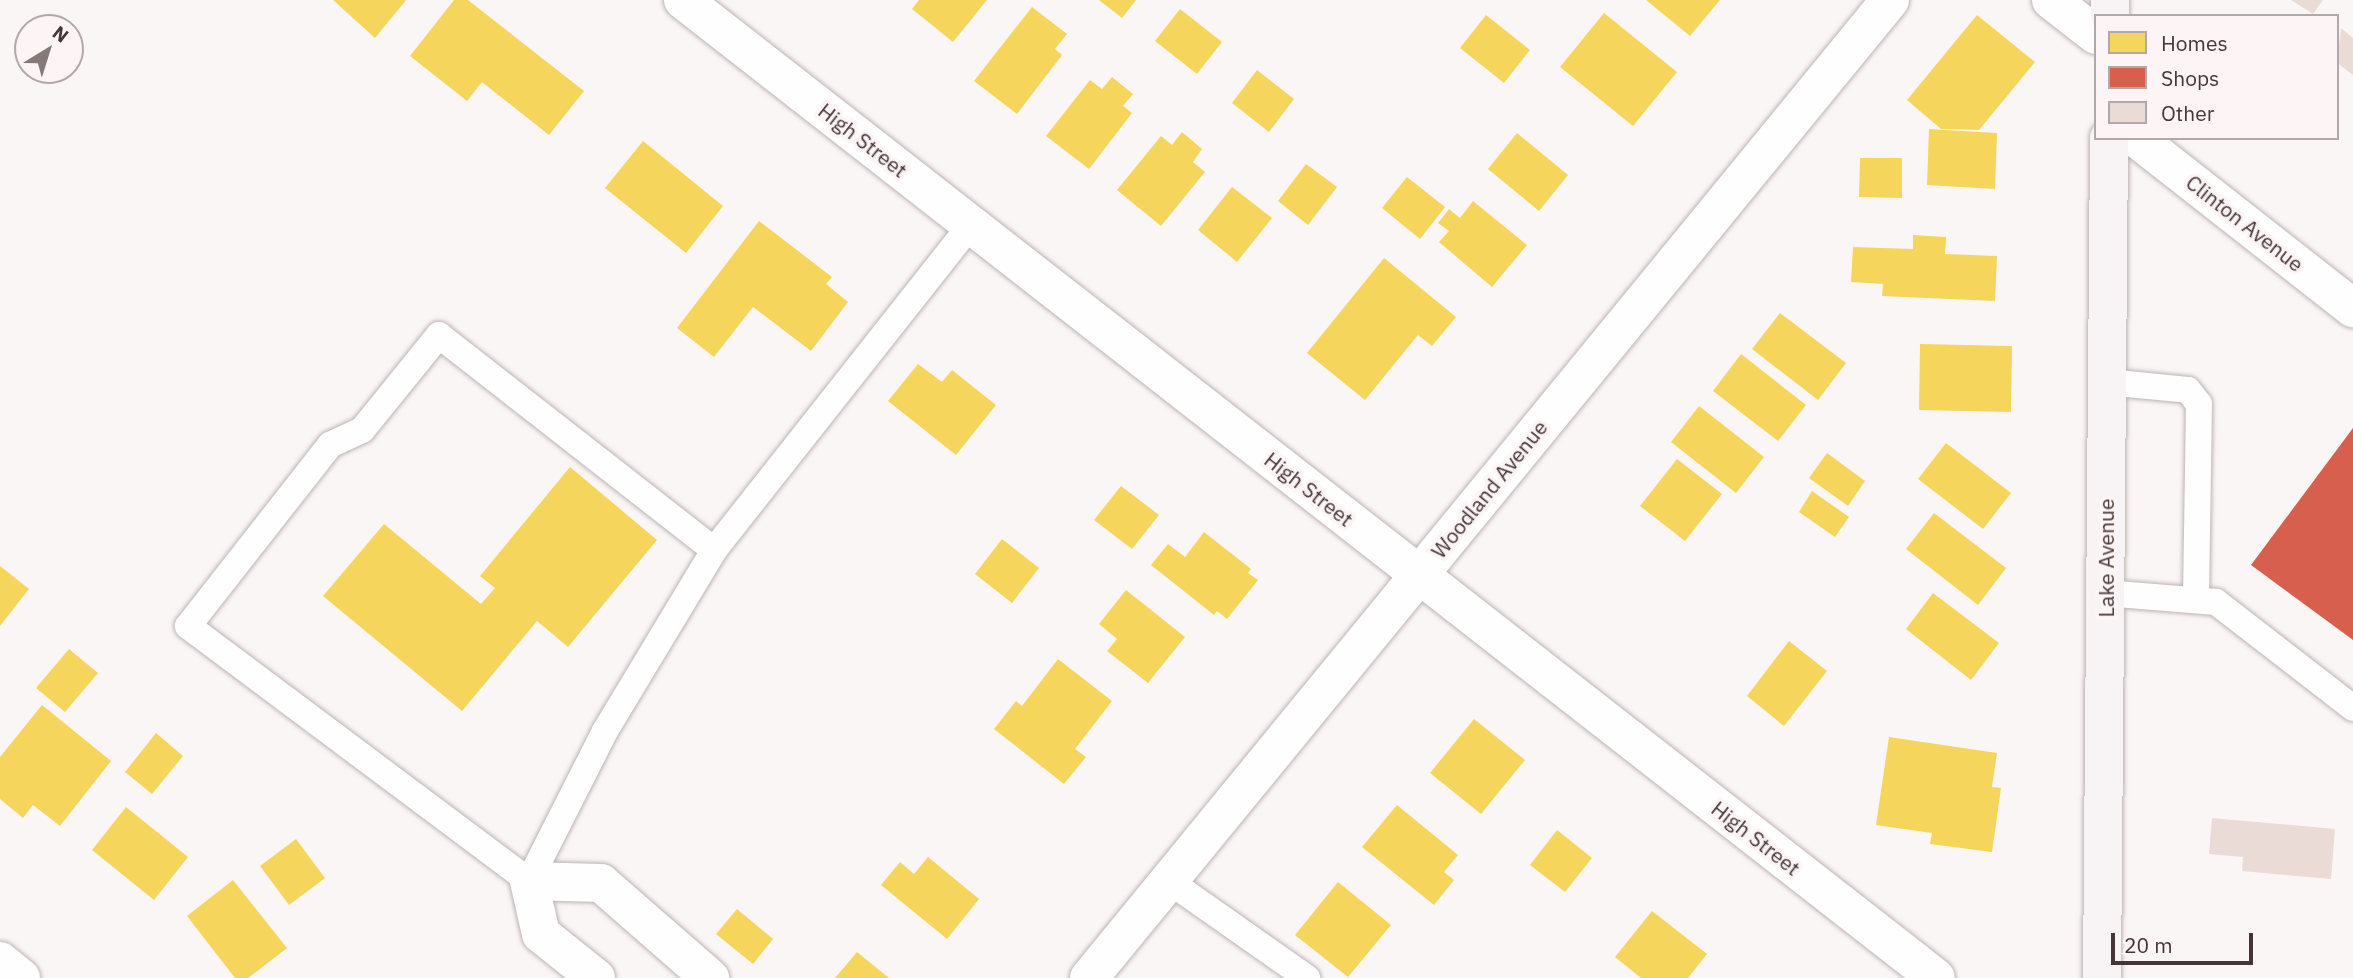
<!DOCTYPE html>
<html>
<head>
<meta charset="utf-8">
<style>
  body { margin:0 }
  #map { position:relative; width:2353px; height:978px; overflow:hidden; background:#fbf6f6; font-family:"IBM Plex Sans",sans-serif }
  div>[style] { position:absolute }
  .homes>* { inset:0; background:#f6d55c }
  .shops>* { inset:0; background:#d6604d }
  .building>* { inset:0; background:#eadbd7 }
  .roads { filter:drop-shadow(0 0 2px #bdb3b4) drop-shadow(0 0 2px #bdb3b4) }
  .lane>* { height:26px; margin:-13px; padding:0 13px; transform-origin:13px; border-radius:13px; background:#fefefe }
  .street>* { height:38px; margin:-19px; padding:0 19px; transform-origin:19px; border-radius:19px; background:#fefefe }
  .secondary>* { height:38px; margin:-19px; padding:0 19px; transform-origin:19px; border-radius:19px; background:#f8f4f6 }
  span { translate:-50% -50%; white-space:nowrap; text-align:center; line-height:1.15; -webkit-text-stroke:7px #fdf4f5; paint-order:stroke }
  .street-label { font-size:21px; color:#453536 }
  .legend { position:absolute; left:2094px; top:14px; width:245px; height:126px; box-sizing:border-box; background:#fdf4f5; border:2px solid #b3a8a9; margin:0; padding:9px 12px; list-style:none; font-size:21px; color:#453536 }
  .legend li { display:flex; align-items:center; gap:14px; height:35px }
  .legend b { width:35px; border:2px solid #b3a8a9 }
  .north { position:absolute; left:14px; top:14px; width:70px; height:70px; box-sizing:border-box; background:#fdf4f5; border:2px solid #b3a8a9; border-radius:50%; rotate:38deg; font-size:19px; font-weight:700; line-height:28px; text-align:center; color:#453536 }
  .north::after { content:''; display:block; margin:auto; width:24px; height:32px; background:#857979; clip-path:polygon(50% 0,100% 100%,50% 72%,0 100%) }
  .scale { position:absolute; left:2111px; top:933px; width:142px; height:32px; box-sizing:border-box; border:4px solid #453536; border-top:0; padding-left:9px; font-size:21px; line-height:24px; white-space:nowrap; color:#453536; -webkit-text-stroke:5px #fdf4f5; paint-order:stroke }
</style>
</head>
<body>
<div id="map">
  <div class="homes">
    <div style="clip-path:polygon(333px 0,406px 0,375px 38px)"></div>
    <div style="clip-path:polygon(454px 0,468px 0,584px 91px,549px 135px,482px 82px,467px 101px,410px 56px)"></div>
    <div style="clip-path:polygon(919px 0,987px 0,953px 42px,912px 9px)"></div>
    <div style="clip-path:polygon(1099px 0,1136px 0,1122px 18px)"></div>
    <div style="clip-path:polygon(1646px 0,1720px 0,1690px 36px)"></div>
    <div style="clip-path:polygon(1032px 7px,1067px 34px,1055px 49px,1062px 55px,1017px 114px,974px 81px)"></div>
    <div style="clip-path:polygon(1180px 9px,1222px 42px,1197px 74px,1155px 41px)"></div>
    <div style="clip-path:polygon(1604px 13px,1677px 72px,1633px 126px,1560px 67px)"></div>
    <div style="clip-path:polygon(1486px 15px,1530px 50px,1504px 83px,1460px 48px)"></div>
    <div style="clip-path:polygon(1977px 15px,2035px 62px,1979px 130px,1941px 129px,1907px 100px)"></div>
    <div style="clip-path:polygon(1257px 70px,1294px 99px,1269px 132px,1232px 103px)"></div>
    <div style="clip-path:polygon(1112px 77px,1133px 94px,1123px 106px,1132px 113px,1089px 169px,1046px 136px,1090px 80px,1102px 89px)"></div>
    <div style="clip-path:polygon(1929px 129px,1997px 133px,1995px 189px,1927px 185px)"></div>
    <div style="clip-path:polygon(1182px 132px,1202px 149px,1193px 162px,1205px 172px,1161px 226px,1117px 190px,1161px 136px,1172px 145px)"></div>
    <div style="clip-path:polygon(1517px 133px,1568px 175px,1539px 211px,1488px 169px)"></div>
    <div style="clip-path:polygon(643px 141px,723px 206px,686px 253px,605px 188px)"></div>
    <div style="clip-path:polygon(1860px 158px,1902px 158px,1902px 198px,1859px 197px)"></div>
    <div style="clip-path:polygon(1306px 164px,1337px 187px,1308px 225px,1278px 201px)"></div>
    <div style="clip-path:polygon(1407px 177px,1445px 207px,1420px 239px,1382px 208px)"></div>
    <div style="clip-path:polygon(1232px 187px,1272px 218px,1237px 262px,1198px 230px)"></div>
    <div style="clip-path:polygon(1473px 201px,1527px 245px,1492px 287px,1439px 242px,1449px 231px,1438px 223px,1449px 209px,1460px 218px)"></div>
    <div style="clip-path:polygon(759px 221px,832px 277px,826px 284px,848px 302px,811px 351px,753px 307px,714px 357px,677px 328px)"></div>
    <div style="clip-path:polygon(1913px 235px,1946px 237px,1945px 254px,1997px 256px,1995px 301px,1882px 296px,1883px 284px,1851px 282px,1853px 247px,1913px 249px)"></div>
    <div style="clip-path:polygon(1384px 258px,1456px 317px,1432px 346px,1418px 335px,1365px 400px,1307px 353px)"></div>
    <div style="clip-path:polygon(1780px 313px,1846px 363px,1818px 400px,1752px 349px)"></div>
    <div style="clip-path:polygon(1920px 344px,2012px 346px,2011px 412px,1919px 410px)"></div>
    <div style="clip-path:polygon(1741px 354px,1806px 405px,1778px 441px,1713px 391px)"></div>
    <div style="clip-path:polygon(918px 364px,942px 382px,952px 370px,996px 405px,956px 455px,888px 401px)"></div>
    <div style="clip-path:polygon(1699px 406px,1764px 457px,1736px 493px,1671px 442px)"></div>
    <div style="clip-path:polygon(1946px 443px,2011px 493px,1983px 529px,1918px 479px)"></div>
    <div style="clip-path:polygon(1827px 453px,1865px 481px,1848px 506px,1809px 478px)"></div>
    <div style="clip-path:polygon(1677px 459px,1722px 494px,1685px 541px,1640px 506px)"></div>
    <div style="clip-path:polygon(570px 467px,657px 540px,568px 647px,537px 621px,462px 711px,323px 596px,384px 524px,481px 604px,495px 588px,480px 576px)"></div>
    <div style="clip-path:polygon(1121px 486px,1159px 515px,1132px 549px,1094px 520px)"></div>
    <div style="clip-path:polygon(1812px 491px,1849px 517px,1835px 537px,1799px 512px)"></div>
    <div style="clip-path:polygon(1934px 513px,2006px 568px,1978px 605px,1906px 549px)"></div>
    <div style="clip-path:polygon(1204px 532px,1251px 569px,1248px 573px,1258px 580px,1227px 619px,1217px 611px,1214px 615px,1151px 565px,1168px 544px,1185px 557px)"></div>
    <div style="clip-path:polygon(1002px 539px,1039px 568px,1012px 603px,975px 574px)"></div>
    <div style="clip-path:polygon(0 566px,29px 589px,0 626px)"></div>
    <div style="clip-path:polygon(1126px 590px,1185px 637px,1148px 683px,1107px 651px,1117px 639px,1099px 624px)"></div>
    <div style="clip-path:polygon(1933px 593px,1999px 643px,1971px 680px,1906px 629px)"></div>
    <div style="clip-path:polygon(1789px 641px,1827px 671px,1784px 726px,1747px 696px)"></div>
    <div style="clip-path:polygon(69px 649px,98px 673px,65px 712px,36px 688px)"></div>
    <div style="clip-path:polygon(1058px 659px,1112px 701px,1075px 749px,1086px 757px,1064px 784px,994px 729px,1016px 701px,1022px 706px)"></div>
    <div style="clip-path:polygon(42px 705px,111px 761px,60px 826px,33px 805px,23px 818px,0 799px,0 757px)"></div>
    <div style="clip-path:polygon(1474px 719px,1525px 760px,1481px 814px,1430px 773px)"></div>
    <div style="clip-path:polygon(156px 733px,183px 756px,152px 794px,125px 772px)"></div>
    <div style="clip-path:polygon(1889px 737px,1997px 753px,1992px 787px,2001px 788px,1992px 852px,1930px 844px,1932px 833px,1876px 825px)"></div>
    <div style="clip-path:polygon(1397px 805px,1458px 855px,1444px 872px,1454px 880px,1434px 905px,1362px 847px)"></div>
    <div style="clip-path:polygon(126px 807px,188px 857px,154px 900px,92px 850px)"></div>
    <div style="clip-path:polygon(1557px 830px,1592px 858px,1565px 892px,1530px 865px)"></div>
    <div style="clip-path:polygon(296px 839px,325px 878px,289px 905px,260px 866px)"></div>
    <div style="clip-path:polygon(928px 857px,979px 899px,947px 939px,881px 885px,900px 862px,914px 874px)"></div>
    <div style="clip-path:polygon(233px 880px,287px 948px,248px 978px,235px 978px,187px 916px)"></div>
    <div style="clip-path:polygon(1338px 882px,1391px 925px,1348px 977px,1295px 935px)"></div>
    <div style="clip-path:polygon(737px 909px,773px 939px,753px 964px,716px 934px)"></div>
    <div style="clip-path:polygon(1652px 911px,1707px 954px,1688px 978px,1641px 978px,1615px 957px)"></div>
    <div style="clip-path:polygon(857px 952px,889px 978px,835px 978px)"></div>
  </div>
  <div class="shops">
    <div style="clip-path:polygon(2353px 428px,2353px 640px,2251px 565px)"></div>
  </div>
  <div class="building">
    <div style="clip-path:polygon(2291px 0,2323px 0,2313px 14px)"></div>
    <div style="clip-path:polygon(2341px 28px,2353px 38px,2353px 75px,2337px 63px)"></div>
    <div style="clip-path:polygon(2212px 818px,2335px 829px,2331px 879px,2242px 871px,2243px 857px,2209px 854px)"></div>
  </div>
  <div class="roads">
    <div class="lane">
      <div style="left:2107px;top:382px;width:81px;rotate:5.6deg"></div>
      <div style="left:2188px;top:390px;width:18px;rotate:52deg"></div>
      <div style="left:2199px;top:404px;width:196px;rotate:90.9deg"></div>
      <div style="left:714px;top:550px;width:349px;rotate:-142deg"></div>
      <div style="left:439px;top:335px;width:122px;rotate:129deg"></div>
      <div style="left:362px;top:430px;width:35px;rotate:155deg"></div>
      <div style="left:330px;top:445px;width:230px;rotate:128.1deg"></div>
      <div style="left:188px;top:626px;width:426px;rotate:36.8deg"></div>
      <div style="left:529px;top:881px;width:168px;rotate:-63.1deg"></div>
      <div style="left:605px;top:731px;width:211px;rotate:-58.9deg"></div>
      <div style="left:714px;top:550px;width:414px;rotate:-51.7deg"></div>
      <div style="left:2105px;top:593px;width:111px;rotate:4.6deg"></div>
      <div style="left:2216px;top:602px;width:173px;rotate:37.7deg"></div>
      <div style="left:1169px;top:881px;width:169px;rotate:35.1deg"></div>
    </div>
    <div class="street">
      <div style="left:683px;top:0;width:1589px;rotate:37.97deg"></div>
      <div style="left:2051px;top:0;width:57px;rotate:37.9deg"></div>
      <div style="left:2136px;top:138px;width:276px;rotate:38.1deg"></div>
      <div style="left:0;top:961px;width:27px;rotate:39deg"></div>
      <div style="left:596px;top:978px;width:70px;rotate:-141.3deg"></div>
      <div style="left:541px;top:934px;width:54px;rotate:-102.8deg"></div>
      <div style="left:529px;top:881px;width:72px;rotate:1.6deg"></div>
      <div style="left:601px;top:883px;width:145px;rotate:41.1deg"></div>
      <div style="left:1089px;top:978px;width:1264px;rotate:-50.68deg"></div>
    </div>
    <div class="secondary">
      <div style="left:2110px;top:16px;width:16px;rotate:-90deg"></div>
      <div style="left:2102px;top:978px;width:840px;rotate:-89.52deg"></div>
    </div>
  </div>
  <div class="street-label">
    <span style="left:863px;top:140px;rotate:38deg">High Street</span>
    <span style="left:2245px;top:223px;rotate:38deg">Clinton Avenue</span>
    <span style="left:1309px;top:489px;rotate:38deg">High Street</span>
    <span style="left:1489px;top:489px;rotate:-51deg">Woodland Avenue</span>
    <span style="left:2106px;top:558px;rotate:-90deg">Lake Avenue</span>
    <span style="left:1756px;top:838px;rotate:38deg">High Street</span>
  </div>
  <ul class="legend">
  <li><b style="height:19px;background:#f6d55c"></b>Homes</li>
  <li><b style="height:19px;background:#d6604d"></b>Shops</li>
  <li><b style="height:19px;background:#eadbd7"></b>Other</li>
  </ul>
  <div class="north">N</div>
  <div class="scale">20 m</div>
</div>
</body>
</html>
